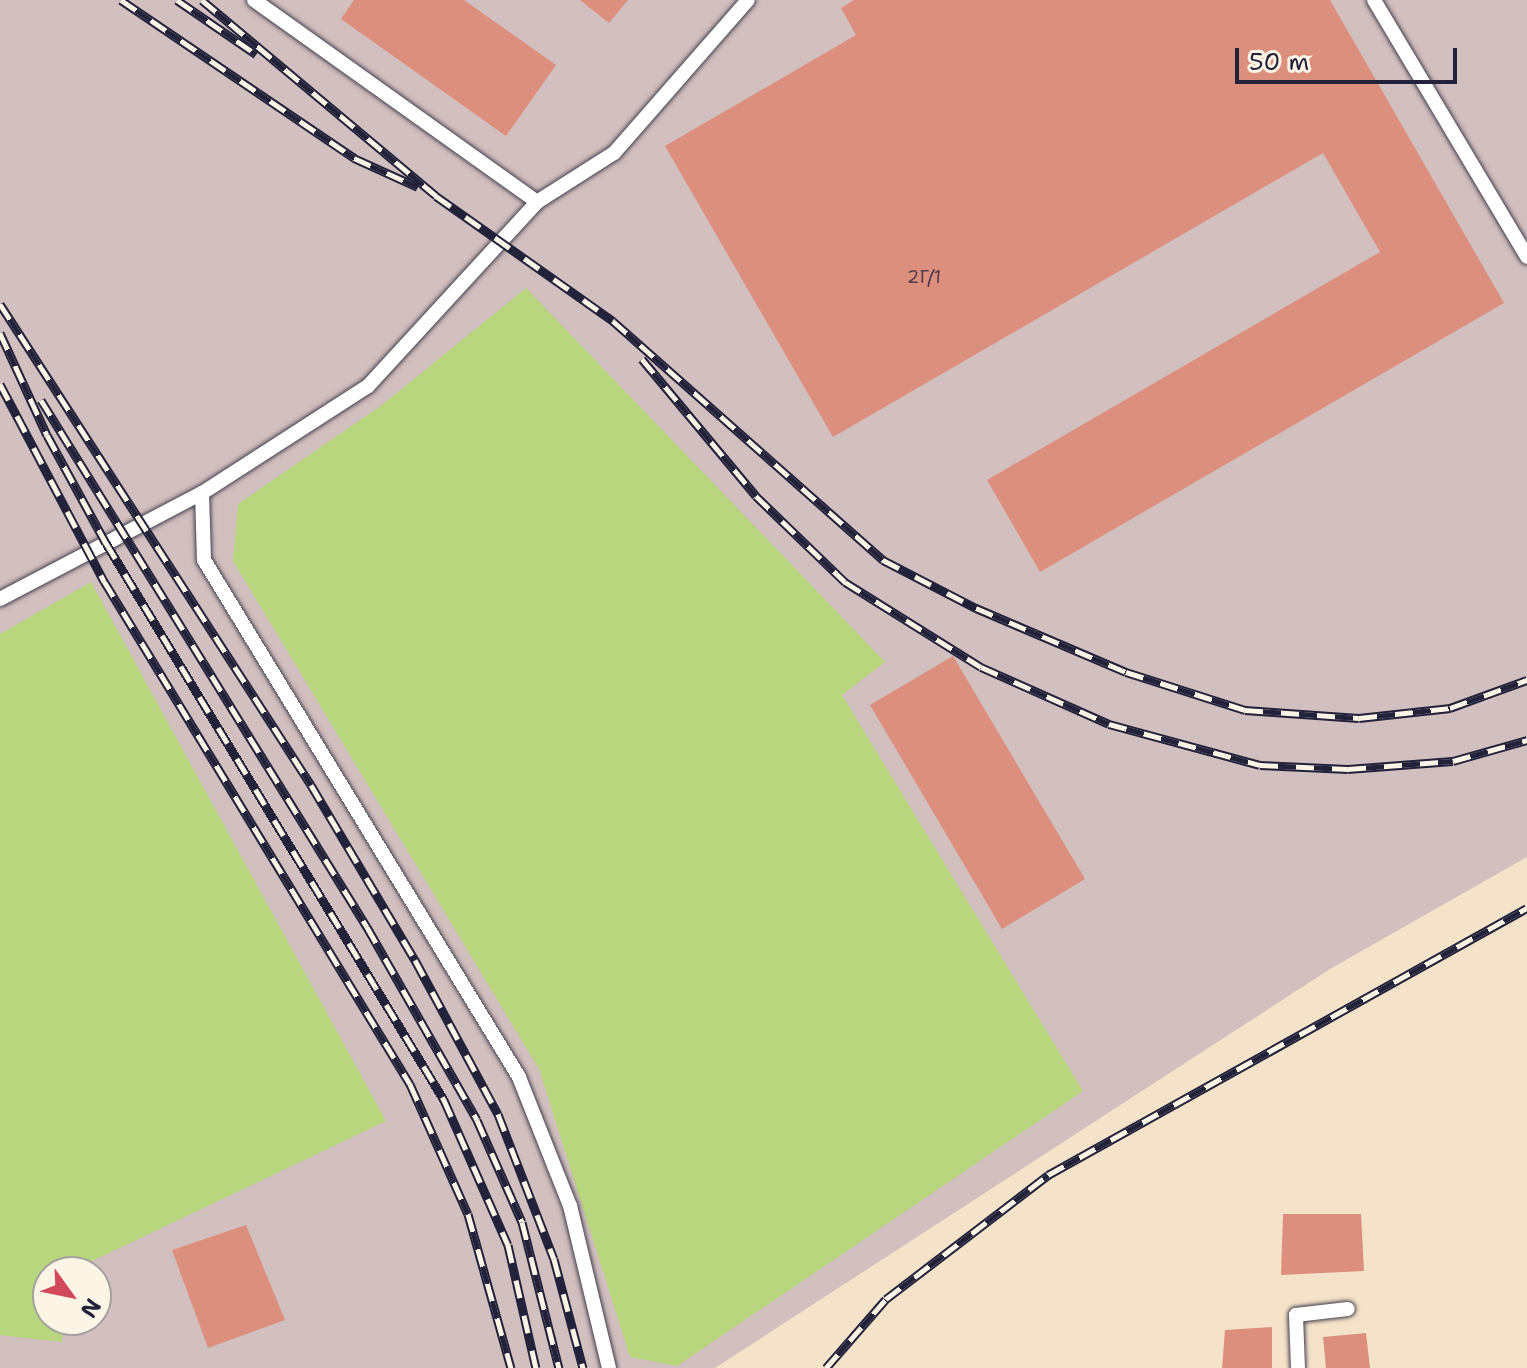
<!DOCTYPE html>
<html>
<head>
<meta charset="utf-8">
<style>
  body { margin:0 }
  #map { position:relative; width:1527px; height:1368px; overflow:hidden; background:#f5e3c9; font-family:"Shantell Sans",sans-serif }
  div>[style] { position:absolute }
  .industrial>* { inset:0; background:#d2bfbf }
  .green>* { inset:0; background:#b7d67d }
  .building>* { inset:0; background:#dc8f7d }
  .roads { filter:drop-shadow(0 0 2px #423f50) drop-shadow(0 0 2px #423f50) }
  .service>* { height:14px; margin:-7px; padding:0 7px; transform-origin:7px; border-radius:7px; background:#fff }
  .rail>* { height:9px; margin-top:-4.5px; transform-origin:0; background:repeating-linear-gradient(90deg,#fcf5e5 0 18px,#22223b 0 36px); box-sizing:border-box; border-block:2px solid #22223b }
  span { translate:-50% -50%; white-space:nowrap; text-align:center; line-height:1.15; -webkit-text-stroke:6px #fcf5e5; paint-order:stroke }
  .number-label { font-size:18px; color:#503d4c }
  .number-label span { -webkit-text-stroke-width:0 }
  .north { position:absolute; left:32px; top:1256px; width:80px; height:80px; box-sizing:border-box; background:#fcf5e5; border:2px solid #a5a1a1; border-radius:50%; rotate:123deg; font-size:22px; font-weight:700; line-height:32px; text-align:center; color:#22223b }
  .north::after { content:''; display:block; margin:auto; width:28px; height:36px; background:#d1495b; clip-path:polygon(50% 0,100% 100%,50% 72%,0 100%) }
  .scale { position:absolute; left:1235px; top:48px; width:222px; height:36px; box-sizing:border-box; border:4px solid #22223b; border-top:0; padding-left:10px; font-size:24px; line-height:28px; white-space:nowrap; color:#22223b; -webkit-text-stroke:6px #fcf5e5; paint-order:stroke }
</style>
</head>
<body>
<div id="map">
  <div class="industrial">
    <div style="clip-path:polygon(evenodd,0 0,1527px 0,1527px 857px,1330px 969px,715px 1368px,0 1368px,0 0,48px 1272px,96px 1272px,96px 1320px,48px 1320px,48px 1272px)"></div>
  </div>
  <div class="green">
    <div style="clip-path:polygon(526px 288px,885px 662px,842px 695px,1083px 1091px,677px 1366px,630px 1357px,539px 1069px,233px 561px,238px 504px,382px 405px)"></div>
    <div style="clip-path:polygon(91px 582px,386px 1121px,69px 1272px,48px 1272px,48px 1320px,64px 1320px,62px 1342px,0 1335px,0 634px)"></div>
  </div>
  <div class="building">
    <div style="clip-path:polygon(354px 0,464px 0,556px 65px,506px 136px,341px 19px)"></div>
    <div style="clip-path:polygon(580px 0,628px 0,609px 23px)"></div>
    <div style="clip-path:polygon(854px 0,1330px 0,1504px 303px,1040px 572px,987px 480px,1380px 252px,1323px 153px,833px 437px,665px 146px,856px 35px,841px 8px)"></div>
    <div style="clip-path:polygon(953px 656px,1085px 879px,1002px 929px,870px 705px)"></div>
    <div style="clip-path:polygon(1283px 1214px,1361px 1214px,1364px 1271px,1281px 1275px)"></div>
    <div style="clip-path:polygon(246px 1225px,285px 1320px,208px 1348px,172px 1250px)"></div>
    <div style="clip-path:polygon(1272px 1327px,1272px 1368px,1222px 1368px,1225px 1330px)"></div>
    <div style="clip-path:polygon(1366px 1333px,1370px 1368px,1326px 1368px,1323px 1337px)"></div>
  </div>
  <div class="roads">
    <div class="service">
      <div style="left:254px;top:0;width:348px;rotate:35.5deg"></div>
      <div style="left:1374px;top:0;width:299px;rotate:59.2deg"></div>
      <div style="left:0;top:599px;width:228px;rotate:-27.7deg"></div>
      <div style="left:609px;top:1368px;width:167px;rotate:-103.5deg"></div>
      <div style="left:570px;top:1206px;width:139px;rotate:-111.6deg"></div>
      <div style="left:519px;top:1077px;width:605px;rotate:-121.35deg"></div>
      <div style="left:204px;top:560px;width:67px;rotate:-91.7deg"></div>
      <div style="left:202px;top:493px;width:197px;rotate:-32.8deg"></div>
      <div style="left:368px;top:386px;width:250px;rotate:-47.4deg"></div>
      <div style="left:537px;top:202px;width:91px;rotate:-32.5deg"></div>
      <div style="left:614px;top:153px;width:203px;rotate:-48.8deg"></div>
      <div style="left:1298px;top:1368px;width:53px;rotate:-92.2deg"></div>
      <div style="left:1296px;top:1315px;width:52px;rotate:-6.6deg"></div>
    </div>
  </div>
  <div class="rail">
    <div style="left:121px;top:0;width:282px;rotate:34.1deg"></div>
    <div style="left:354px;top:158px;width:70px;rotate:24.4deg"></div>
    <div style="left:177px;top:0;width:96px;rotate:34.4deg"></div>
    <div style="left:202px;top:0;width:305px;rotate:39.9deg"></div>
    <div style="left:436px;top:196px;width:217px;rotate:35.2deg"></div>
    <div style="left:613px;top:321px;width:361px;rotate:41.5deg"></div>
    <div style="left:883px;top:560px;width:105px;rotate:27.3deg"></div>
    <div style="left:976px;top:608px;width:163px;rotate:23.1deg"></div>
    <div style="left:1126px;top:672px;width:125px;rotate:17.7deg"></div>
    <div style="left:1245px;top:710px;width:114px;rotate:4deg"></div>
    <div style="left:1359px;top:718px;width:92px;rotate:-6.3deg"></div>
    <div style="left:1450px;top:708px;width:82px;rotate:-20deg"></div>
    <div style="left:0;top:304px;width:573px;rotate:57.11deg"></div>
    <div style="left:311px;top:785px;width:204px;rotate:59.3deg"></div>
    <div style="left:415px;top:960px;width:175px;rotate:61.7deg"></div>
    <div style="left:498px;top:1114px;width:155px;rotate:68.9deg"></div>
    <div style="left:554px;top:1259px;width:113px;rotate:75.1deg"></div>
    <div style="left:0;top:333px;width:112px;rotate:65.3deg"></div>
    <div style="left:47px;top:435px;width:123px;rotate:61.4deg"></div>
    <div style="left:106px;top:543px;width:652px;rotate:58.75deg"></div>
    <div style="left:444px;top:1100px;width:158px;rotate:66.2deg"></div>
    <div style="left:508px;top:1245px;width:126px;rotate:77.2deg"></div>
    <div style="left:642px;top:359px;width:178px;rotate:50.2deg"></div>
    <div style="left:756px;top:496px;width:124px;rotate:44deg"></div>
    <div style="left:845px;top:582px;width:160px;rotate:32deg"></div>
    <div style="left:981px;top:667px;width:140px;rotate:24deg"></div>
    <div style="left:1109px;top:724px;width:156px;rotate:15.2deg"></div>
    <div style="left:1260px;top:765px;width:88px;rotate:2.6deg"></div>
    <div style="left:1348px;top:769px;width:105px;rotate:-4.4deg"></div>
    <div style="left:1453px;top:761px;width:77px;rotate:-15.8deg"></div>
    <div style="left:0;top:384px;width:223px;rotate:62.2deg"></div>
    <div style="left:104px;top:581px;width:589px;rotate:58.69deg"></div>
    <div style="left:410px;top:1084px;width:142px;rotate:66deg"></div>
    <div style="left:468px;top:1214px;width:160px;rotate:74.4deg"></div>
    <div style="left:41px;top:400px;width:620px;rotate:58.26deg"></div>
    <div style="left:367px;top:927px;width:222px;rotate:60.3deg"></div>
    <div style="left:477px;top:1120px;width:111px;rotate:66.2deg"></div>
    <div style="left:522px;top:1222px;width:151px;rotate:75.8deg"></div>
    <div style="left:826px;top:1368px;width:91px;rotate:-49deg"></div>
    <div style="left:886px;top:1299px;width:204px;rotate:-37.4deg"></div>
    <div style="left:1048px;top:1175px;width:548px;rotate:-29.14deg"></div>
  </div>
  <div class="number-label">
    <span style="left:924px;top:277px">2Г/1</span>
  </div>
  <div class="north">N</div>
  <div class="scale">50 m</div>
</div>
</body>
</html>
